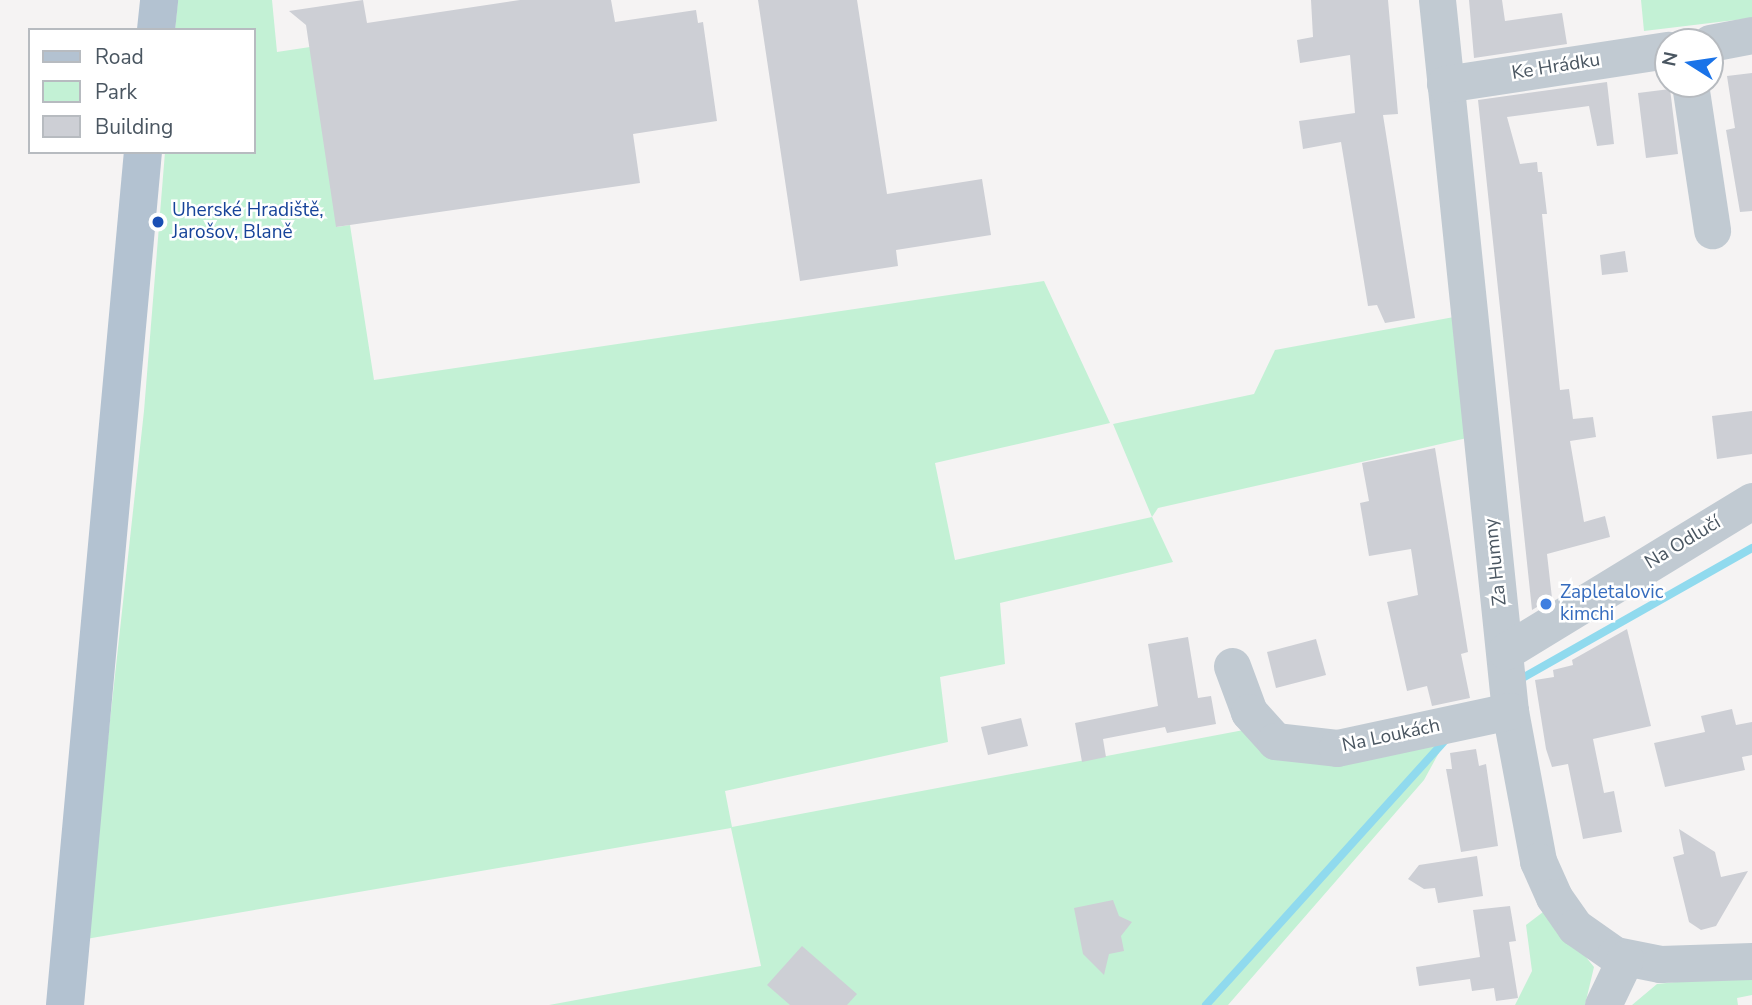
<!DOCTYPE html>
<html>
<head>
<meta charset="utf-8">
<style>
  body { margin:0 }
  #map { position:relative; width:1752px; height:1005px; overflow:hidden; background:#f5f3f3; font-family:"Nunito Sans",sans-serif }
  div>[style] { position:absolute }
  .green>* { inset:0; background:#c3f1d5 }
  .stream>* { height:8px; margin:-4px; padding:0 4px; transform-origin:4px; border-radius:4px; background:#90daee }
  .building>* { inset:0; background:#cdcfd5 }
  .minor>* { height:37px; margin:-18.5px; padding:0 18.5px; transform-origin:18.5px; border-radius:18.5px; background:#c1cad2 }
  .major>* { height:38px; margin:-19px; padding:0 19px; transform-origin:19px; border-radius:19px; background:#b3c2d1 }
  .dots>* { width:19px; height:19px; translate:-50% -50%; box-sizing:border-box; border:4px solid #fff; border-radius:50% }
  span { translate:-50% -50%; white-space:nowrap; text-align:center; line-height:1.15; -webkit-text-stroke:5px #fff; paint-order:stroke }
  .street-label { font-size:19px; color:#4a5661 }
  .transit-label { font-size:19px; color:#164399 }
  .left { translate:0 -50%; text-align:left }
  .shop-label { font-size:19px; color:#366cbe }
  .legend { position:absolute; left:28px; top:28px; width:228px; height:126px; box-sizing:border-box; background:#fff; border:2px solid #b7bbc0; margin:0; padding:9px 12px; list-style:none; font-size:21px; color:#4a5661 }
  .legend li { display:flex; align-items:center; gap:14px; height:35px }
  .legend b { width:35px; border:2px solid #b7bbc0 }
  .north { position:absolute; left:1654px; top:28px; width:70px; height:70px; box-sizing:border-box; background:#fff; border:2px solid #b7bbc0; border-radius:50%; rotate:282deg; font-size:19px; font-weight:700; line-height:28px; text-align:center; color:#4a5661 }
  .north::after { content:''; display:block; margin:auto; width:24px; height:32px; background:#1a73e8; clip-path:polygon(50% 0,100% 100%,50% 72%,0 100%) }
</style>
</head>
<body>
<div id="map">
  <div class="green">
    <div style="clip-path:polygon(178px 0,272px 0,277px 52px,310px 47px,337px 227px,350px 225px,374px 380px,1044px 281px,1110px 423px,935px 463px,955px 560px,1152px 517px,1113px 424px,1254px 394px,1275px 350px,1454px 317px,1467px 438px,1158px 508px,1152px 517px,1173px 562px,1000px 603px,1005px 664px,940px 677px,948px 742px,725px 791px,732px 827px,1249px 729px,1318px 764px,1447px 738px,1424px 780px,1228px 1005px,549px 1005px,761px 966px,731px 828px,86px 939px,144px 411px,165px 152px,254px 152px,254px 30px,175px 30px)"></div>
    <div style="clip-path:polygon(1641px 0,1752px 0,1752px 18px,1644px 31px)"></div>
    <div style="clip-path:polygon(1547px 909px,1594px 967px,1585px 1005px,1515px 1005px,1532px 971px,1526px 925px)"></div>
    <div style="clip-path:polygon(1752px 974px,1752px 995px,1737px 998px,1738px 1005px,1632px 1005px,1657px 984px)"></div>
  </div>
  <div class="stream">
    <div style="left:1517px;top:681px;width:270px;rotate:-29.5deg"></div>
    <div style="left:1206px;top:1005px;width:360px;rotate:-47.9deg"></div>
  </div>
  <div class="building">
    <div style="clip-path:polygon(363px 0,367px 23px,520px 0,611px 0,615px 22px,696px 10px,698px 23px,703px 22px,717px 121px,633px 134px,640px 183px,336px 227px,306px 25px,289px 11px)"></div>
    <div style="clip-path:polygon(758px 0,857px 0,887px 194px,982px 179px,991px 235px,896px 250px,898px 266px,800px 281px)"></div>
    <div style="clip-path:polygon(1311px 0,1388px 0,1398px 114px,1383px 115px,1415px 318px,1385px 323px,1377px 305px,1368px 306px,1341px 142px,1303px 149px,1299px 121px,1355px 113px,1350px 55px,1300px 63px,1297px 40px,1313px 37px)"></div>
    <div style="clip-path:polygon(1469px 0,1502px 0,1505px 21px,1562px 13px,1567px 44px,1474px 58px)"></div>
    <div style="clip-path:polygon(1752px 73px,1752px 211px,1740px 212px,1726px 130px,1735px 128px,1727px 76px)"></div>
    <div style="clip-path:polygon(1607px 82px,1614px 144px,1597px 146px,1589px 106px,1507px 117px,1520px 164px,1537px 162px,1538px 172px,1542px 172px,1547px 214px,1542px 214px,1560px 390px,1569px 389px,1573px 419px,1593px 417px,1596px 437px,1570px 441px,1584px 522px,1605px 516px,1610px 537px,1547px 554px,1552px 598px,1532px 610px,1478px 100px)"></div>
    <div style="clip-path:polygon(1670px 89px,1678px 154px,1646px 158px,1638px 93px)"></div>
    <div style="clip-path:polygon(1625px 251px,1628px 272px,1602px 275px,1600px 255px)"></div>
    <div style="clip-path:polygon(1752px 411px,1752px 454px,1717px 459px,1712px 416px)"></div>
    <div style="clip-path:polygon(1435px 448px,1468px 652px,1461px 654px,1470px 698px,1432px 706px,1427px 686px,1407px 691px,1387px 602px,1418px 595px,1411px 549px,1369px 556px,1360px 503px,1369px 501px,1362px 463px)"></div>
    <div style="clip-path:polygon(1627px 629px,1651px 726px,1593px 739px,1604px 793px,1614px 791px,1622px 832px,1583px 839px,1568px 764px,1552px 767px,1546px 749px,1535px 680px,1554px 677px,1553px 670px,1573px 665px,1572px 660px)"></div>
    <div style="clip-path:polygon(1188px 637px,1198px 698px,1211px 696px,1216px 724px,1167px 733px,1165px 727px,1103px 739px,1106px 757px,1082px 762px,1075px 723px,1158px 706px,1148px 644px)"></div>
    <div style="clip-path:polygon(1316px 639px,1326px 675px,1276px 688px,1267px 652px)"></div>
    <div style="clip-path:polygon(1732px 709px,1736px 725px,1752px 722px,1752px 755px,1742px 757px,1745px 770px,1665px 787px,1654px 743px,1705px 732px,1701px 716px)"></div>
    <div style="clip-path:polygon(1021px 718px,1028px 746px,988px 755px,981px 727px)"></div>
    <div style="clip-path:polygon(1476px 749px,1479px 766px,1486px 764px,1498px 846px,1461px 852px,1446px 769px,1452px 769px,1450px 753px)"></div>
    <div style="clip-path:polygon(1679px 829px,1715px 852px,1721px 877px,1748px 871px,1716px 926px,1701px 930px,1689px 922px,1673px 857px,1684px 854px)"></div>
    <div style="clip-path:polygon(1477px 856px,1483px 896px,1438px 903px,1435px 888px,1424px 889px,1408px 879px,1419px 865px)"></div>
    <div style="clip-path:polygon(1113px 900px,1119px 916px,1132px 922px,1121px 936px,1124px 951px,1109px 954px,1104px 975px,1083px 954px,1074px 908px)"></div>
    <div style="clip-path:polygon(1510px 906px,1516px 941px,1509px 942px,1518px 998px,1496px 1001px,1494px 988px,1472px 991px,1470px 979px,1419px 986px,1416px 967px,1480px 957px,1473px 910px)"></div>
    <div style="clip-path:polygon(802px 946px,857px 994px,847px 1005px,790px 1005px,767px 985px)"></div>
  </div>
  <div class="minor">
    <div style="left:1437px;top:0;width:715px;rotate:84.14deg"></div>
    <div style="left:1510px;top:711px;width:153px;rotate:79.4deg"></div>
    <div style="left:1538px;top:861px;width:39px;rotate:66deg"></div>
    <div style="left:1554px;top:897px;width:37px;rotate:55deg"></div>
    <div style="left:1575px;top:927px;width:49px;rotate:35deg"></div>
    <div style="left:1615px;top:955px;width:46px;rotate:11.3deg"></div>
    <div style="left:1660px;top:964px;width:92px;rotate:-1.9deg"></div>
    <div style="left:1710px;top:43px;width:43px;rotate:-10.8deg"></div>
    <div style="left:1445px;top:84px;width:226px;rotate:-8.7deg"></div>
    <div style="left:1690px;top:84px;width:148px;rotate:81.4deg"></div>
    <div style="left:1506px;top:651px;width:288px;rotate:-31.4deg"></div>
    <div style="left:1232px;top:666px;width:49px;rotate:69.7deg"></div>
    <div style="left:1249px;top:712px;width:39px;rotate:48deg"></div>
    <div style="left:1275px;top:741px;width:62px;rotate:6.4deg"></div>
    <div style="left:1337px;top:748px;width:177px;rotate:-12.1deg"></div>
    <div style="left:1603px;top:1005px;width:51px;rotate:-64.4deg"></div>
  </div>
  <div class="major">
    <div style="left:156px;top:30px;width:30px;rotate:-84deg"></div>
    <div style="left:65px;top:1005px;width:857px;rotate:-84.78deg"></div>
  </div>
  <div class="dots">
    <div style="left:158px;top:222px;background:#1a4fb4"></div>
    <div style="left:1546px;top:604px;background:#3f7fe0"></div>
  </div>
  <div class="street-label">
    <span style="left:1556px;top:67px;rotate:-9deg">Ke Hrádku</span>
    <span style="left:1683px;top:543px;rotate:-31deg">Na Odlučí</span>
    <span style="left:1496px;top:562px;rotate:-96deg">Za Humny</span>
    <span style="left:1391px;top:736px;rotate:-12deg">Na Loukách</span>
  </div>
  <div class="transit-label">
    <span class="left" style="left:172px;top:222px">Uherské Hradiště,<br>Jarošov, Blaně</span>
  </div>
  <div class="shop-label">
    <span class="left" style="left:1560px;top:604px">Zapletalovic<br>kimchi</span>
  </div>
  <ul class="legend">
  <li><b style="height:9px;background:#b3c2d1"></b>Road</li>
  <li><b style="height:19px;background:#c3f1d5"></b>Park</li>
  <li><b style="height:19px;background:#cdcfd5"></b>Building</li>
  </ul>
  <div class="north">N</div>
</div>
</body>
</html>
